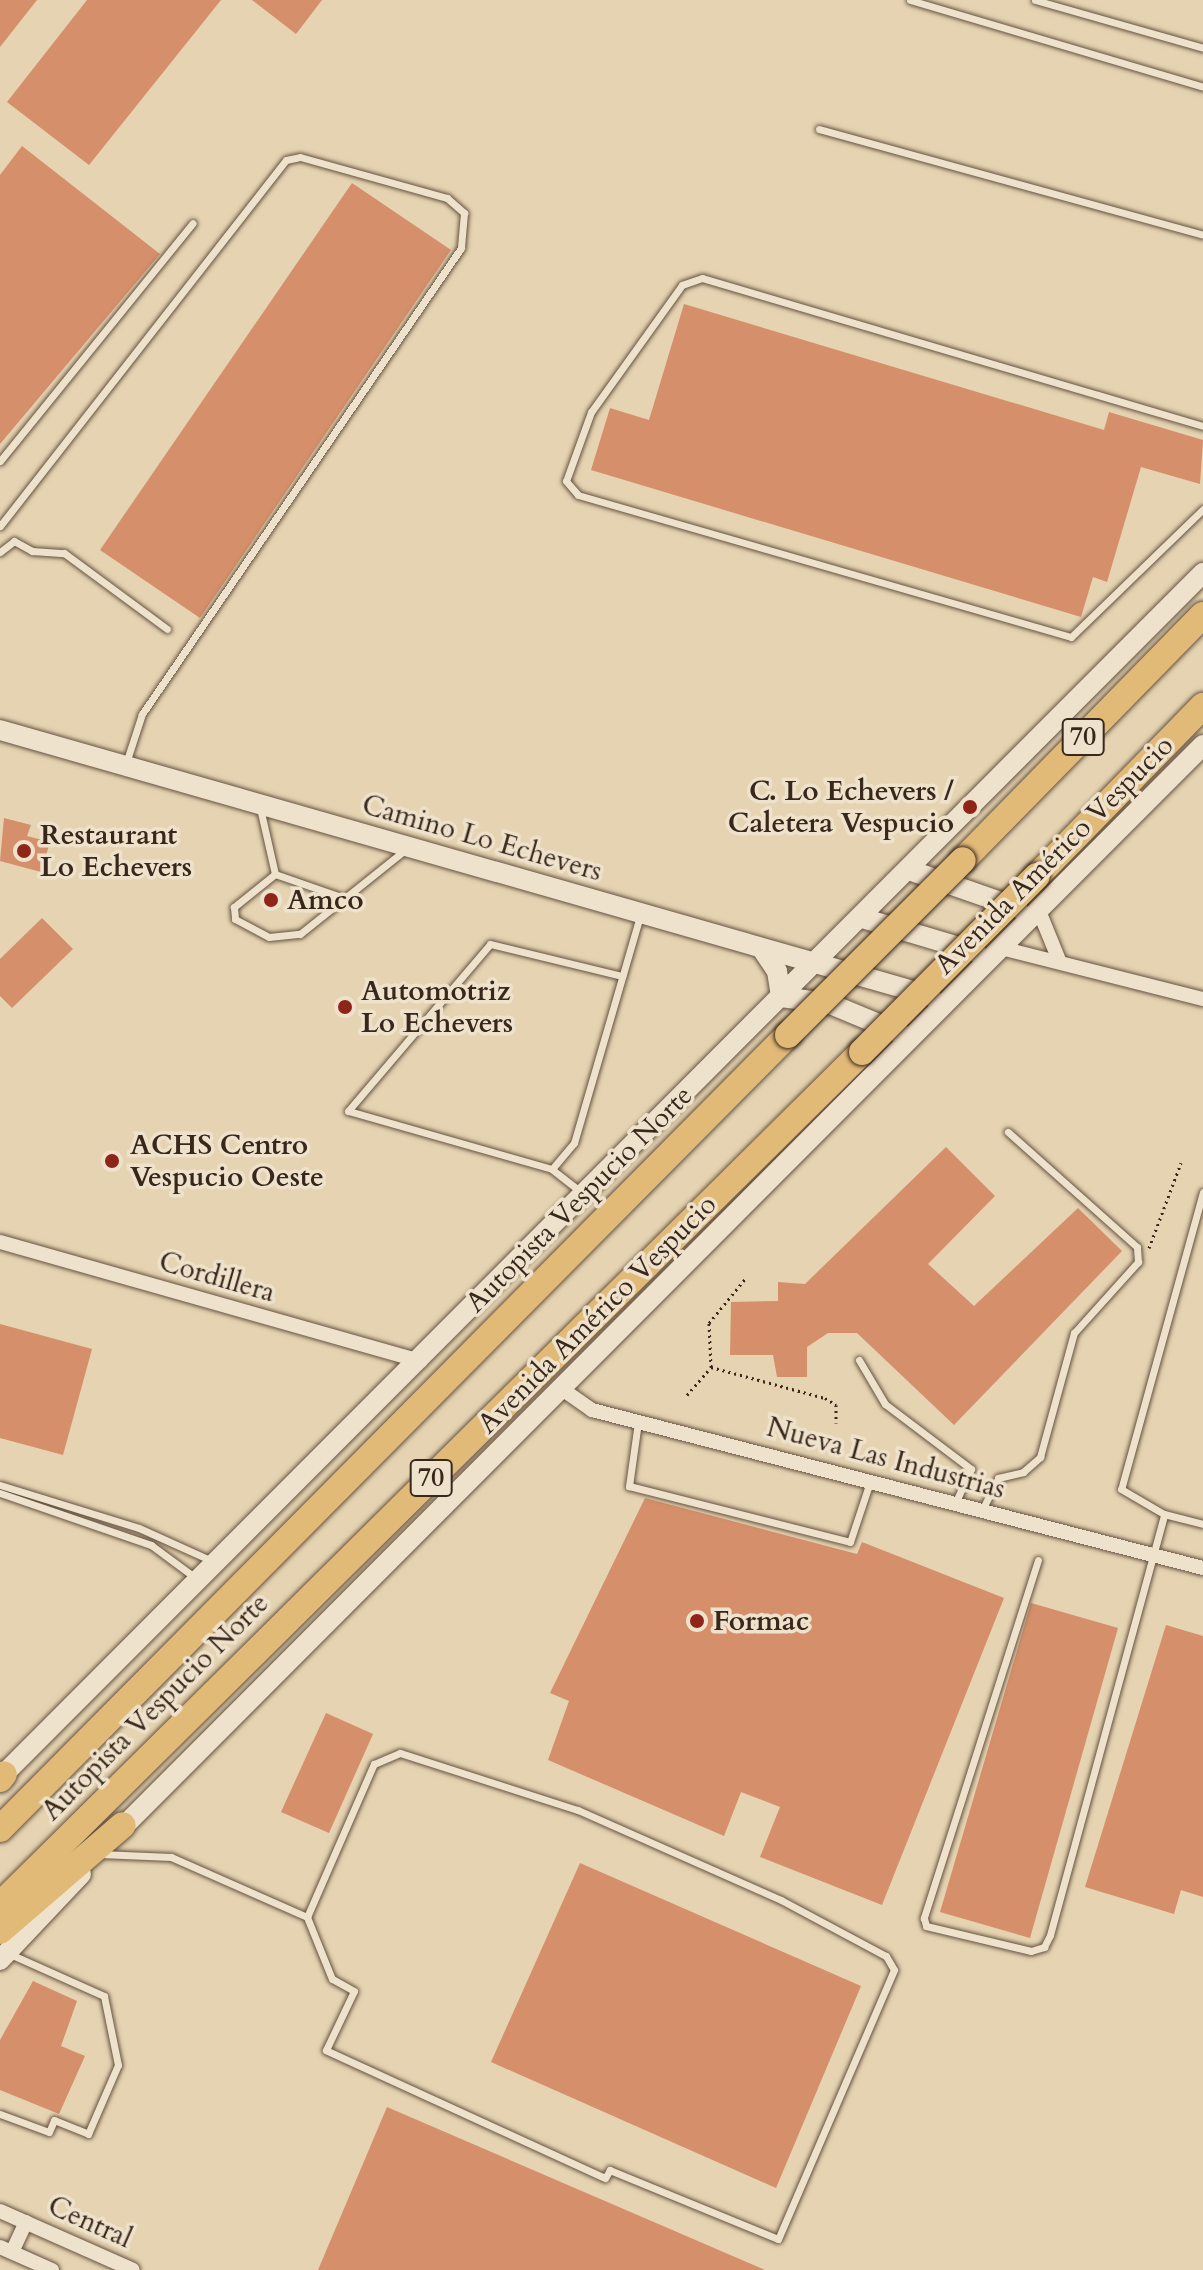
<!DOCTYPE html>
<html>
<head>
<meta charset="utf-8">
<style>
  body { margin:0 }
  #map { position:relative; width:1203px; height:2270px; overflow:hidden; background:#e5d3b1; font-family:Cardo,serif }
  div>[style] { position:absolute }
  .building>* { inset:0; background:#d58f6a }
  .path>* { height:3px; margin-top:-1.5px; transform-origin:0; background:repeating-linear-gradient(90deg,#3a271c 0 2px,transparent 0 6px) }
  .roads { filter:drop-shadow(0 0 2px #655241) drop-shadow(0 0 2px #655241) }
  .lane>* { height:7px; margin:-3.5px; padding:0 3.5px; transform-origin:3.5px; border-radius:3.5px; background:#eee2cc }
  .street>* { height:14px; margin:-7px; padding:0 7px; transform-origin:7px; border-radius:7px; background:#eee2cc }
  .secondary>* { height:20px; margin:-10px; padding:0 10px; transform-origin:10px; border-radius:10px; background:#eee2cc }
  .highway>* { height:26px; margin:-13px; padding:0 13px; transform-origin:13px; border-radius:13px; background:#e2ba78 }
  .bridges { filter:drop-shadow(0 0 2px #3a271c) drop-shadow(0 0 2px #3a271c) }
  .highway-bridge>* { height:26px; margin:-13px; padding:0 13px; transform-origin:13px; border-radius:13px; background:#e2ba78 }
  .dots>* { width:22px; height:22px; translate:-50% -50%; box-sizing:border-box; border:4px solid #eee2cc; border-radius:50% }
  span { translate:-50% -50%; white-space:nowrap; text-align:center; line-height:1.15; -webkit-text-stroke:7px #eee2cc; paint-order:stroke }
  .shield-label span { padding:2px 6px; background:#eee2cc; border:2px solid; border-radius:6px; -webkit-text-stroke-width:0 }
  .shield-label { font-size:26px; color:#3a271c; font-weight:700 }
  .poi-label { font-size:28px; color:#3a271c; font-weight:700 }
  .right { translate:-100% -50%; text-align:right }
  .left { translate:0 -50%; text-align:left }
  .street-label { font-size:28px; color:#3a271c }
</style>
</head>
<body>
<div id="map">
  <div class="building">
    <div style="clip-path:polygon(0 0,37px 0,0 47px)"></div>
    <div style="clip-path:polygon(87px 0,221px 0,89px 165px,7px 102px)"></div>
    <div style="clip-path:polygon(252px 0,322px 0,296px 34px)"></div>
    <div style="clip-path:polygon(22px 146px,160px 254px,0 444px,0 175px)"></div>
    <div style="clip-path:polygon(352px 183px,451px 250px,200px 618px,100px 550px)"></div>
    <div style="clip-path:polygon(684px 304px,1104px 430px,1109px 412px,1203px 440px,1200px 484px,1141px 467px,1107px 582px,1093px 577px,1081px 617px,591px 470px,610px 408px,649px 420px)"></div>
    <div style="clip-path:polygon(4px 818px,31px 825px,27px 836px,50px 842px,41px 872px,0 861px)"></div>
    <div style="clip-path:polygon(42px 918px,73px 949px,12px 1008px,0 996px,0 959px)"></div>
    <div style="clip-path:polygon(946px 1147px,995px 1196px,928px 1264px,974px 1306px,1078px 1208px,1122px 1251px,954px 1425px,857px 1333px,828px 1333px,807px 1347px,807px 1377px,777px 1377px,773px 1355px,730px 1355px,731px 1302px,778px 1301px,778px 1282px,805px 1284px)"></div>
    <div style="clip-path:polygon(0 1324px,92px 1349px,63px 1455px,0 1438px)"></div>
    <div style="clip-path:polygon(645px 1498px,857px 1554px,862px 1542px,1004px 1598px,882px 1905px,760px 1857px,780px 1807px,741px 1792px,724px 1836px,548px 1760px,569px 1701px,550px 1693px)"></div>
    <div style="clip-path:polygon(1031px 1603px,1118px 1628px,1030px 1938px,940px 1912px)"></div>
    <div style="clip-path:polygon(1166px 1625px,1203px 1636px,1203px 1897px,1181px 1890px,1174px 1914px,1085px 1887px)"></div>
    <div style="clip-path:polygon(326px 1713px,373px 1734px,329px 1833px,281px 1812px)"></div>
    <div style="clip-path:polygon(580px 1863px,861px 1986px,776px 2188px,491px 2062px)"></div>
    <div style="clip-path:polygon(33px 1981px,77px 2001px,61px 2046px,85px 2056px,59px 2114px,0 2090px,0 2040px)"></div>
    <div style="clip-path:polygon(387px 2107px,765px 2270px,318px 2270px)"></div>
  </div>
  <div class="path">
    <div style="left:1149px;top:1248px;width:91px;rotate:-69.4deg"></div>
    <div style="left:711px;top:1367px;width:118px;rotate:15.2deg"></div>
    <div style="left:825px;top:1398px;width:13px;rotate:32deg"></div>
    <div style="left:836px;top:1405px;width:18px;rotate:90deg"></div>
    <div style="left:687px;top:1395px;width:37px;rotate:-49deg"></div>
    <div style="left:711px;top:1367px;width:44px;rotate:-92.6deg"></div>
    <div style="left:709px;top:1323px;width:57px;rotate:-50.7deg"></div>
  </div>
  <div class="roads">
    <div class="lane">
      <div style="left:910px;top:0;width:306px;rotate:16.5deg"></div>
      <div style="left:1035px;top:0;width:175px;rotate:15.9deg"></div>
      <div style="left:819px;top:129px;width:398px;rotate:15.4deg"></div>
      <div style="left:1203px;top:426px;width:522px;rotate:-163.54deg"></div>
      <div style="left:702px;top:278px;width:21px;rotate:161deg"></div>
      <div style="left:682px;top:285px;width:156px;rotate:125.6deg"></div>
      <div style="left:591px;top:412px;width:73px;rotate:109.9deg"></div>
      <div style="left:566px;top:481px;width:18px;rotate:49deg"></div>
      <div style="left:578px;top:495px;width:513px;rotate:16.07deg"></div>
      <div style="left:1071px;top:637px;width:184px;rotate:-44.1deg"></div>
      <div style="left:0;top:461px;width:306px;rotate:-51deg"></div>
      <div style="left:0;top:526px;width:464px;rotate:-52deg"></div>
      <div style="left:286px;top:160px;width:14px;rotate:-12deg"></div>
      <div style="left:300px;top:157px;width:153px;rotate:15.6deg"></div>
      <div style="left:447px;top:198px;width:23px;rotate:41deg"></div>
      <div style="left:464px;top:213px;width:35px;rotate:95deg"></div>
      <div style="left:461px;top:248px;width:565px;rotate:124.39deg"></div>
      <div style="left:142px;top:714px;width:52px;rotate:108.1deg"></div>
      <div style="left:0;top:552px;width:18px;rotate:-38deg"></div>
      <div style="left:14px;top:541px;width:21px;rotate:29deg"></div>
      <div style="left:32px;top:551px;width:32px;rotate:4deg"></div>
      <div style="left:64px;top:553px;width:128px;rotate:36.4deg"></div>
      <div style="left:260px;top:808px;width:68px;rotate:77.2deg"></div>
      <div style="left:275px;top:874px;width:53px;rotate:141.2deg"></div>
      <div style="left:234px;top:907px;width:12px;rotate:85deg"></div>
      <div style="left:235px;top:919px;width:38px;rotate:28deg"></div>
      <div style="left:269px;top:937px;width:31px;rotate:-6deg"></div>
      <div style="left:300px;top:934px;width:136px;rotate:-38.7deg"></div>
      <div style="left:275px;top:874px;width:73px;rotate:19.2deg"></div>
      <div style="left:552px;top:1169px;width:212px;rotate:-164.1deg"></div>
      <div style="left:348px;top:1111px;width:219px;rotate:-49.6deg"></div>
      <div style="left:490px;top:944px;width:136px;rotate:13.6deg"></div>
      <div style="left:581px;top:1192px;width:37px;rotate:-142deg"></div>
      <div style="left:552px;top:1169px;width:34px;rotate:-50deg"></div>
      <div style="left:574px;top:1143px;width:236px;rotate:-73.8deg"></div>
      <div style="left:1203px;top:1192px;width:308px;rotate:105.4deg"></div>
      <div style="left:1121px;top:1489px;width:50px;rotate:30.2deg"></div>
      <div style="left:1164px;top:1514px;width:40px;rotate:14.4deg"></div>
      <div style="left:859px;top:1360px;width:51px;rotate:59.4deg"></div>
      <div style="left:885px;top:1404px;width:108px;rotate:37.1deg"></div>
      <div style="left:971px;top:1469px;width:38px;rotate:115deg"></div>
      <div style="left:638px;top:1422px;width:65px;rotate:98deg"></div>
      <div style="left:629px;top:1486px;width:228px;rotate:14.2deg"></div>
      <div style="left:850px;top:1542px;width:63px;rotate:-71.6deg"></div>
      <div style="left:0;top:1485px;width:145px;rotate:17.2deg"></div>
      <div style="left:139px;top:1528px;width:80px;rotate:24.3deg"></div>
      <div style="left:0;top:1493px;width:160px;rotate:19deg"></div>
      <div style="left:151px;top:1545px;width:57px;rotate:36.5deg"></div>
      <div style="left:982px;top:1510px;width:36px;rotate:-63deg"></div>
      <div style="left:998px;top:1478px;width:26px;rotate:-13deg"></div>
      <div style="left:1023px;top:1472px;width:23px;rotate:-41deg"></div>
      <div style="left:1040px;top:1457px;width:129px;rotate:-74.7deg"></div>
      <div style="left:1074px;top:1333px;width:96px;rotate:-48deg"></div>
      <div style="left:1138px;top:1262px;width:15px;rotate:-94deg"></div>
      <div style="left:1137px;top:1247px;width:173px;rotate:-138.3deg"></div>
      <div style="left:1038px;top:1560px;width:376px;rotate:107.7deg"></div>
      <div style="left:924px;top:1918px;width:8px;rotate:76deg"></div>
      <div style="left:926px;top:1926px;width:108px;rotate:13.4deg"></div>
      <div style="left:1031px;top:1951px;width:14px;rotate:-17deg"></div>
      <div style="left:1044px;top:1947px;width:13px;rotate:-63deg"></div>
      <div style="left:1050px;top:1935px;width:436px;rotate:-74.8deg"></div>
      <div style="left:100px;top:1854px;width:71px;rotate:2.4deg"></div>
      <div style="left:171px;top:1857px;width:149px;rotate:23.8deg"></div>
      <div style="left:307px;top:1917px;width:167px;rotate:-66.4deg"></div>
      <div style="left:374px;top:1764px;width:28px;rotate:-23deg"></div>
      <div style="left:400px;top:1753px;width:187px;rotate:17.8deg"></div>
      <div style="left:578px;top:1810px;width:222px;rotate:23.9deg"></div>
      <div style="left:781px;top:1900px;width:119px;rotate:28.1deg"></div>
      <div style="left:886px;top:1956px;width:16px;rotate:60deg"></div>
      <div style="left:894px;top:1970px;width:293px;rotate:113.3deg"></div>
      <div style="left:778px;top:2239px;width:182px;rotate:-157.7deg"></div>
      <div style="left:610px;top:2170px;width:9px;rotate:122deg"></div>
      <div style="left:605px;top:2178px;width:307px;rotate:-155.4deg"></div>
      <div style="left:326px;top:2050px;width:65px;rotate:-64.6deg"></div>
      <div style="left:354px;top:1991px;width:25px;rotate:-151deg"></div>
      <div style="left:332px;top:1979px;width:67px;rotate:-112deg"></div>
      <div style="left:0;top:2114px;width:52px;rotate:20.2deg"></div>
      <div style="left:49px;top:2132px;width:13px;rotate:-67deg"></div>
      <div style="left:54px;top:2120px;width:37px;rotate:22deg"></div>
      <div style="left:88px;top:2134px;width:75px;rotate:-66.5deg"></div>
      <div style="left:118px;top:2065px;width:70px;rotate:-101.5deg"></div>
      <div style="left:104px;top:1996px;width:103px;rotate:-155.9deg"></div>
    </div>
    <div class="street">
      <div style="left:1039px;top:911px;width:53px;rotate:67.8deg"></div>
      <div style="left:1001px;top:948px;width:208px;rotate:14.2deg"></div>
      <div style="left:0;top:1242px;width:437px;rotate:15.8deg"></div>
      <div style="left:562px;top:1389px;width:37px;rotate:35deg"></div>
      <div style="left:592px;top:1410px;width:631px;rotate:14.5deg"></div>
      <div style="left:0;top:2211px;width:145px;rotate:23.9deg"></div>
      <div style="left:0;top:2247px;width:57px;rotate:23.9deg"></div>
      <div style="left:12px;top:2252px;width:33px;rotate:-65deg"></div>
    </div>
    <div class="secondary">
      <div style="left:0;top:730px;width:968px;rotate:15.95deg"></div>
      <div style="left:909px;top:870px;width:115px;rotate:19.2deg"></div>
      <div style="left:862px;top:918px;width:119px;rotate:16.6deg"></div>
      <div style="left:762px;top:949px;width:27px;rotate:56deg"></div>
      <div style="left:777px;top:971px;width:26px;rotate:81deg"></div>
      <div style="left:781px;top:997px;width:47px;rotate:7.3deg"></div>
      <div style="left:828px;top:1003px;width:78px;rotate:22.6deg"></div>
      <div style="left:0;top:1778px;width:1703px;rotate:-45.05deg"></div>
      <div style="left:115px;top:1835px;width:1540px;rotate:-45.05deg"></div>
      <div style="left:0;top:1960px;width:118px;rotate:-46.7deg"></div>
    </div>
    <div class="highway">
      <div style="left:963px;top:860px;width:343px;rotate:-45.6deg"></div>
      <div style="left:1037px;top:876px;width:238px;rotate:-45.7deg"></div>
      <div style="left:0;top:1779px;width:6px;rotate:-51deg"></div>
      <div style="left:0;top:1829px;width:1119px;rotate:-45.22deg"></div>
      <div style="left:0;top:1905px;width:1213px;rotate:-44.7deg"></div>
      <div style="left:0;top:1931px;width:162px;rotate:-40.8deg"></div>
    </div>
  </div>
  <div class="bridges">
    <div class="highway-bridge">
      <div style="left:788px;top:1035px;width:247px;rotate:-45deg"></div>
      <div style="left:862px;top:1052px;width:248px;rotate:-45.2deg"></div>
    </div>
  </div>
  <div class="dots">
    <div style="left:970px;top:807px;background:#8f2418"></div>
    <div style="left:24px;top:851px;background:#8f2418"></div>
    <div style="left:271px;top:900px;background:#8f2418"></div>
    <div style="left:345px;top:1007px;background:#8f2418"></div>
    <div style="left:112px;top:1161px;background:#8f2418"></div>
    <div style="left:697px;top:1621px;background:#8f2418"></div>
  </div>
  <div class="shield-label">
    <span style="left:1083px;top:737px">70</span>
    <span style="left:431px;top:1478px">70</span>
  </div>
  <div class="poi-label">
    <span class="right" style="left:954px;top:807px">C. Lo Echevers /<br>Caletera Vespucio</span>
    <span class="left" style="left:40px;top:851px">Restaurant<br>Lo Echevers</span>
    <span class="left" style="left:287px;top:900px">Amco</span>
    <span class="left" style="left:361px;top:1007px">Automotriz<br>Lo Echevers</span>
    <span class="left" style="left:130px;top:1161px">ACHS Centro<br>Vespucio Oeste</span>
    <span class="left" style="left:713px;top:1621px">Formac</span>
  </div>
  <div class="street-label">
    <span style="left:482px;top:838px;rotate:16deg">Camino Lo Echevers</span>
    <span style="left:1054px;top:855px;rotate:-45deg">Avenida Américo Vespucio</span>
    <span style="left:579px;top:1199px;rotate:-45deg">Autopista Vespucio Norte</span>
    <span style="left:217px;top:1277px;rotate:16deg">Cordillera</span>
    <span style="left:597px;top:1314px;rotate:-45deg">Avenida Américo Vespucio</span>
    <span style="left:886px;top:1458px;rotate:15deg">Nueva Las Industrias</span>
    <span style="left:155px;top:1707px;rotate:-45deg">Autopista Vespucio Norte</span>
    <span style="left:90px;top:2222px;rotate:24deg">Central</span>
  </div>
</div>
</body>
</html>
